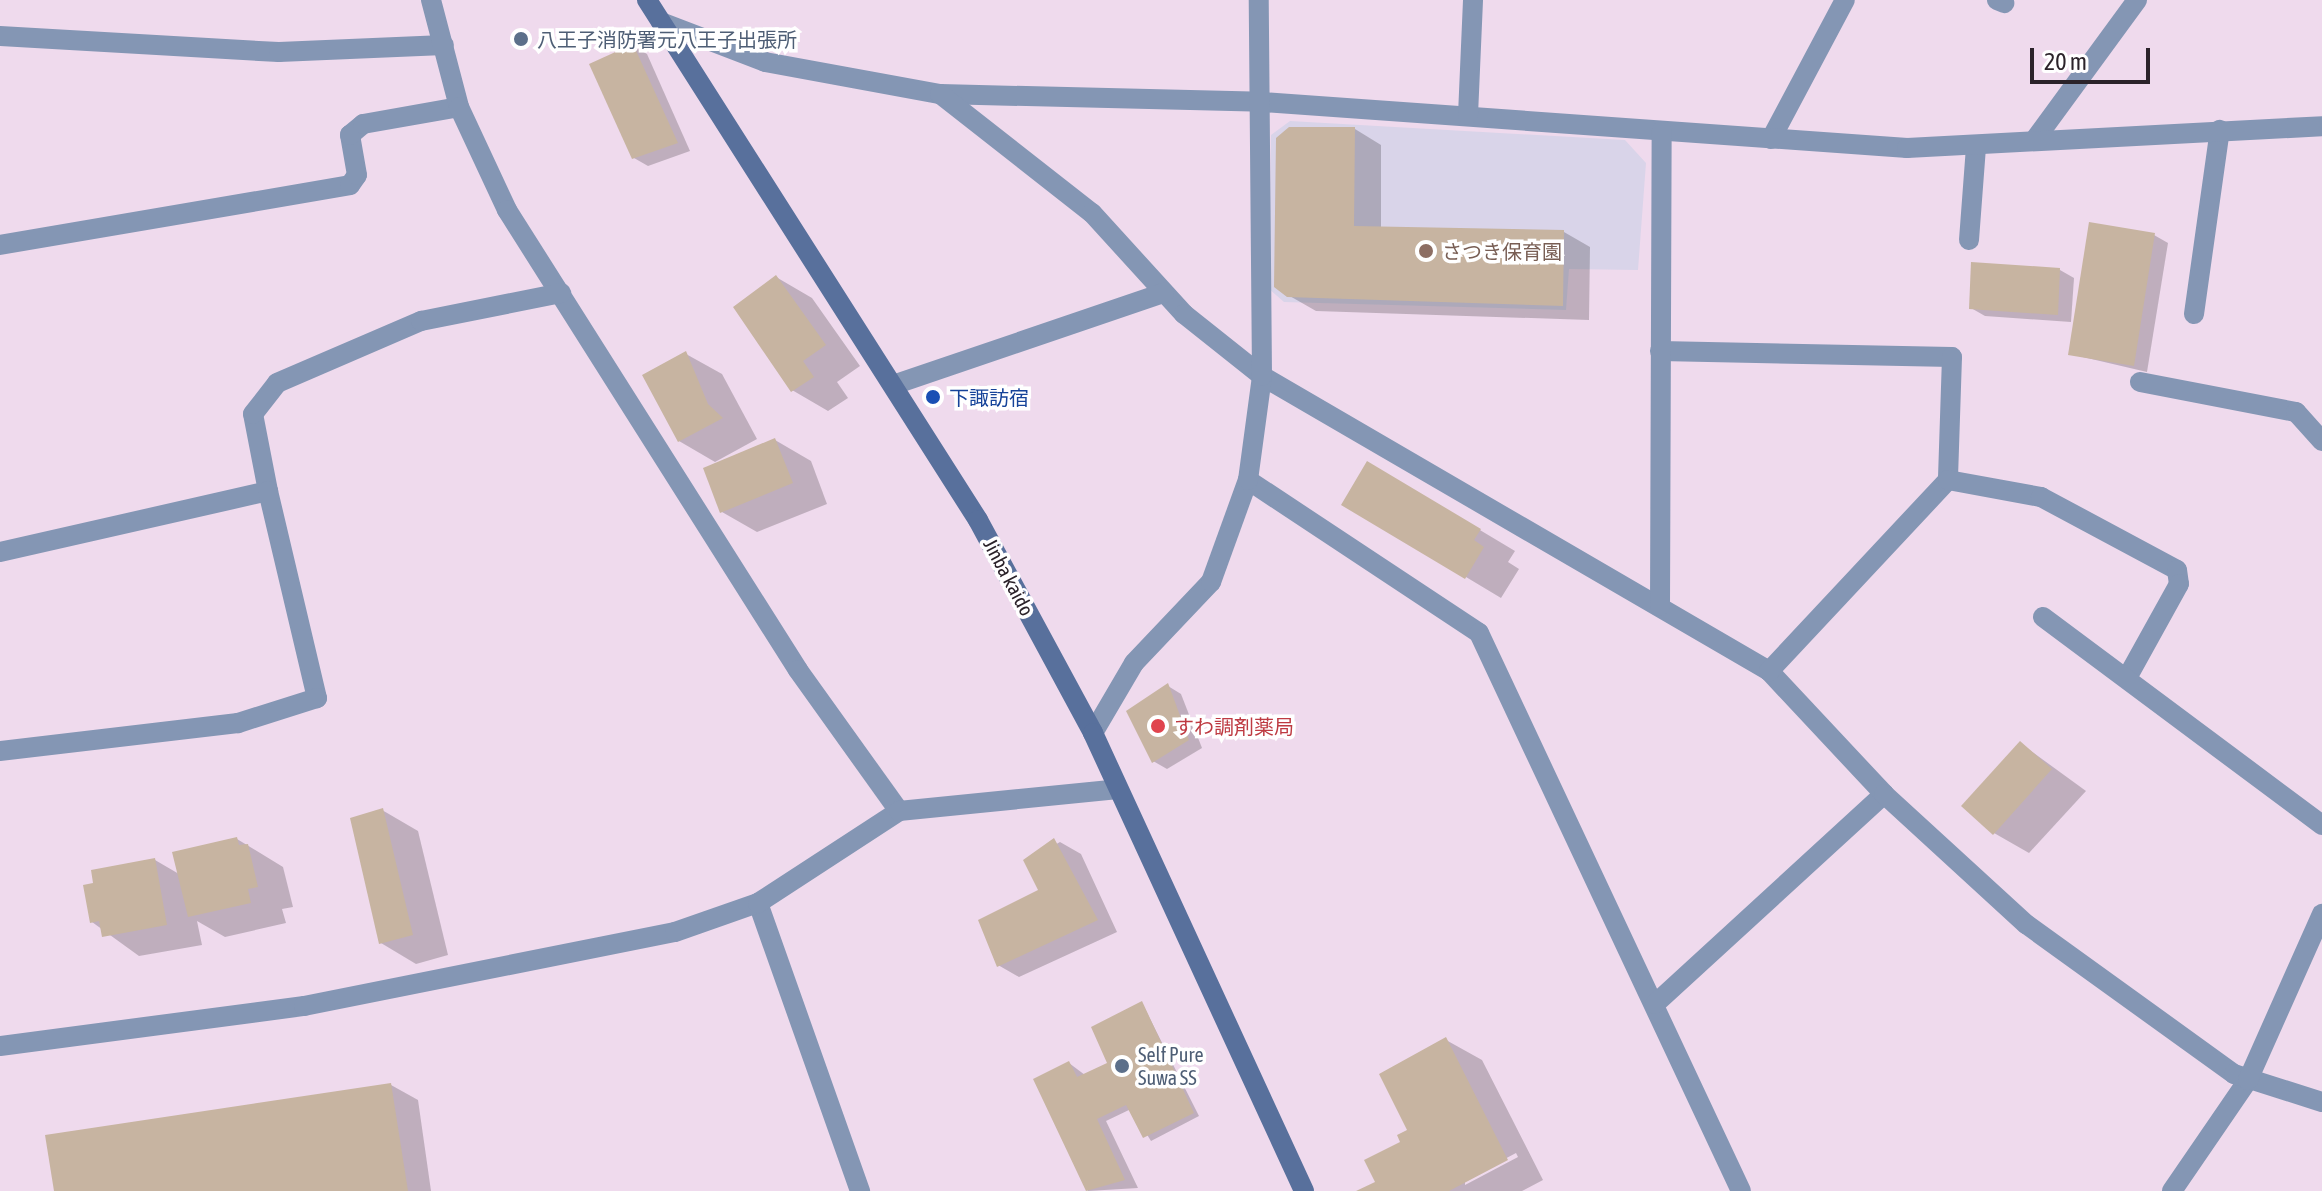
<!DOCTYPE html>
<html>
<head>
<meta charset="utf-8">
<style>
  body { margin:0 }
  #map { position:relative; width:2322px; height:1191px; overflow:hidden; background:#efdaed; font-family:"Asap Condensed","Noto Sans JP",sans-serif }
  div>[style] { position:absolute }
  .education>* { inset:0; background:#d9d4e9 }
  .shadow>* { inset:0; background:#0003 }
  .building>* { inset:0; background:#c7b4a1 }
  .service>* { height:20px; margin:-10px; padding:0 10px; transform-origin:10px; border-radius:10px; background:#8496b4 }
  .minor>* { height:20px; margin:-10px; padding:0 10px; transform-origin:10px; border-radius:10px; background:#8496b4 }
  .secondary>* { height:20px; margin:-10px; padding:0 10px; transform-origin:10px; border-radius:10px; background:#58709c }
  .dots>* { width:22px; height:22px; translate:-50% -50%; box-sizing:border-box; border:4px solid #fff; border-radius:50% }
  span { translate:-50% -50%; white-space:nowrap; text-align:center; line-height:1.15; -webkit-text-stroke:7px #fff; paint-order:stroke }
  .service-label { font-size:20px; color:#4e5e75 }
  .left { translate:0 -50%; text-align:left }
  .education-label { font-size:20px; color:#785e54 }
  .transit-label { font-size:20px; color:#164399 }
  .street-label { font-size:20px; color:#2b232a }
  .health-label { font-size:20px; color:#be3a42 }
  .scale { position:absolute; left:2030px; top:48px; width:120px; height:36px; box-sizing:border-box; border:4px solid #2b232a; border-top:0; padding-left:10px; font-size:24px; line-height:28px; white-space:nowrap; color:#2b232a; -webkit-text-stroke:6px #fff; paint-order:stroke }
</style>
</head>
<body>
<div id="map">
  <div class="education">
    <div style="clip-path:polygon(1290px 121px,1625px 140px,1646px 163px,1638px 270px,1569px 269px,1566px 310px,1284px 302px,1269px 289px,1271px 135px)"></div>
  </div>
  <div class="shadow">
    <div style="clip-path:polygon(633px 46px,647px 54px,690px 151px,648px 166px,634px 158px)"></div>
    <div style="clip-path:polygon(1355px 129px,1381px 145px,1381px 229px,1564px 232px,1590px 247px,1589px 320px,1316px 311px,1288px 295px)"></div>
    <div style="clip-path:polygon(2154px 235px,2168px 243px,2147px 372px,2070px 354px)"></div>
    <div style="clip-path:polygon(2060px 270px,2074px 278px,2071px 322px,1985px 316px,1971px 308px)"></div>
    <div style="clip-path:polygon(776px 277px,812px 298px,860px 366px,837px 382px,848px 398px,828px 411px,792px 390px)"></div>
    <div style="clip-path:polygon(686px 354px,722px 374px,757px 439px,715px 462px,679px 441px)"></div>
    <div style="clip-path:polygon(775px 440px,811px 461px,827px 504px,757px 532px,722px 512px)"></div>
    <div style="clip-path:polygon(1403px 484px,1515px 551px,1508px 562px,1519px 569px,1501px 598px,1466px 577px)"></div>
    <div style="clip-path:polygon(1168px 686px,1181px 694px,1202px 748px,1167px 769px,1153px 761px)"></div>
    <div style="clip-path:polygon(2020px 743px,2086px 791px,2029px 853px,1994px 833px)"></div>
    <div style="clip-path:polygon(382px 810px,418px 831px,448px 955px,416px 964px,381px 943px)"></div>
    <div style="clip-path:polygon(237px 839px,283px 867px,293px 907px,282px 909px,286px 923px,225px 937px,197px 921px,202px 945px,139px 956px,92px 922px,155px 860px,179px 874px)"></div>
    <div style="clip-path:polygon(1060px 842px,1081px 854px,1117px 932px,1019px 977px,998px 965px,1041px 891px,1026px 861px)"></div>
    <div style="clip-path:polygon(1142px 1003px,1199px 1116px,1151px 1141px,1131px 1109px,1106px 1121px,1138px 1188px,1088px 1191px,1036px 1079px,1069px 1063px,1085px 1075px,1109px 1064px)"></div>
    <div style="clip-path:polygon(evenodd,1446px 1040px,1482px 1060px,1543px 1180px,1522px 1191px,1361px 1191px,1377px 1183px,1410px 1131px,1446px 1040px,1516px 1153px,1518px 1157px,1465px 1185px,1465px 1180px,1516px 1153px)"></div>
    <div style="clip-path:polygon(391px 1085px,418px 1100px,431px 1191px,56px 1191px)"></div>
  </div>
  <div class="building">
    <div style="clip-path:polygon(633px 44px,678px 143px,632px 159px,589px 64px)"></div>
    <div style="clip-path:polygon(1289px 127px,1355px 127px,1354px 226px,1564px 230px,1563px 306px,1287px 297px,1274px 287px,1276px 138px)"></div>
    <div style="clip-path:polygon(2089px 222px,2155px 233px,2134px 366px,2068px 355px)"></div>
    <div style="clip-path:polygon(1971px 262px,2060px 268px,2058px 315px,1969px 309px)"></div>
    <div style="clip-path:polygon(776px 275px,826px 345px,803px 361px,814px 377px,791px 392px,733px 307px)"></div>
    <div style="clip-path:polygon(686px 351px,708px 404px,723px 418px,678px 442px,642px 375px)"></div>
    <div style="clip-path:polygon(775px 438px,793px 483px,720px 513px,703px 468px)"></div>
    <div style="clip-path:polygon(1367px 461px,1481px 529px,1474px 540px,1484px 547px,1465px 579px,1341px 505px)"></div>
    <div style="clip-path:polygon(1168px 683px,1189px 740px,1152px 763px,1126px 711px)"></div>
    <div style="clip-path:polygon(2020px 741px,2052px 769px,1993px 835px,1961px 806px)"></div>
    <div style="clip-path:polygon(383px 808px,413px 935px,379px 944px,350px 818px)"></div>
    <div style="clip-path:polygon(237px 837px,239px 845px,248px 844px,258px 887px,248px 889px,251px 903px,188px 917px,172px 852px)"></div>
    <div style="clip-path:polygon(1054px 838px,1098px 920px,997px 967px,978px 920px,1038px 890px,1023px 860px)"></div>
    <div style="clip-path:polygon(155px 858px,167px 925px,102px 937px,99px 921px,90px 923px,83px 885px,93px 883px,91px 870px)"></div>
    <div style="clip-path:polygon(1142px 1001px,1194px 1113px,1143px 1138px,1126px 1105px,1097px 1119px,1125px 1180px,1086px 1191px,1033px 1079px,1069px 1061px,1077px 1077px,1107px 1063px,1091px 1027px)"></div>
    <div style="clip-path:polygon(1446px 1037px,1508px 1160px,1449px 1191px,1356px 1191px,1375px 1182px,1364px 1160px,1400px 1142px,1397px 1135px,1407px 1130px,1379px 1074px)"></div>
    <div style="clip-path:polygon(391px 1083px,408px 1191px,54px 1191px,45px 1135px)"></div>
  </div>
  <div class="service">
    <div style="left:1997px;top:0;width:8px;rotate:23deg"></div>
    <div style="left:0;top:36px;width:279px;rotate:3.3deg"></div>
    <div style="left:279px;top:52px;width:165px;rotate:-2.4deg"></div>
    <div style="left:2036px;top:138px;width:171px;rotate:-53.8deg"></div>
    <div style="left:1771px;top:139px;width:157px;rotate:-62deg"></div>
    <div style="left:1969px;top:240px;width:94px;rotate:-85.7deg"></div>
    <div style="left:0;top:245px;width:355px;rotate:-9.7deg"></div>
    <div style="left:350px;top:185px;width:12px;rotate:-55deg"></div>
    <div style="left:357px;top:175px;width:41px;rotate:-99.9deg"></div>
    <div style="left:350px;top:135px;width:17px;rotate:-40deg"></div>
    <div style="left:363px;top:124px;width:97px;rotate:-10deg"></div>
    <div style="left:2194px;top:314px;width:186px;rotate:-82deg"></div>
    <div style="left:2140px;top:382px;width:159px;rotate:10.9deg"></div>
    <div style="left:2296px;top:412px;width:39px;rotate:48deg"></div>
    <div style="left:1248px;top:480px;width:277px;rotate:33.5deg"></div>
    <div style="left:1479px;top:633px;width:616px;rotate:64.85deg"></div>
    <div style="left:1655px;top:1004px;width:311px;rotate:-42.5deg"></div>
    <div style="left:2172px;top:1191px;width:135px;rotate:-55.6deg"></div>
  </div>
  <div class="minor">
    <div style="left:431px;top:0;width:111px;rotate:75.3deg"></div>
    <div style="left:459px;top:107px;width:114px;rotate:65deg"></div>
    <div style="left:507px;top:210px;width:544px;rotate:57.68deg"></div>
    <div style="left:798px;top:670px;width:173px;rotate:54.4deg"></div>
    <div style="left:661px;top:22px;width:111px;rotate:21deg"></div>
    <div style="left:765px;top:62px;width:178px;rotate:10.4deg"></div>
    <div style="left:940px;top:94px;width:322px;rotate:1.4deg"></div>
    <div style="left:1262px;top:102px;width:647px;rotate:4.08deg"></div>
    <div style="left:1907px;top:148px;width:416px;rotate:-3deg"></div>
    <div style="left:940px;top:94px;width:193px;rotate:38.1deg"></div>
    <div style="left:1092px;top:213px;width:137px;rotate:47.7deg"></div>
    <div style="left:1184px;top:314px;width:100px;rotate:38.5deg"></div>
    <div style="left:1262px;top:376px;width:587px;rotate:30.19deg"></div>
    <div style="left:1769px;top:671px;width:168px;rotate:46.9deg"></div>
    <div style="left:1884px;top:794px;width:193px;rotate:42.5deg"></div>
    <div style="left:2026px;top:924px;width:256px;rotate:35.8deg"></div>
    <div style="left:2234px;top:1074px;width:92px;rotate:17.7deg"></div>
    <div style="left:1468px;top:115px;width:115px;rotate:-87.5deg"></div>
    <div style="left:1660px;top:351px;width:292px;rotate:1.2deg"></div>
    <div style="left:1952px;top:357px;width:123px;rotate:91.9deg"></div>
    <div style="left:1948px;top:480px;width:262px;rotate:133.1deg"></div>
    <div style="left:896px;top:384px;width:283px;rotate:-18.8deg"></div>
    <div style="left:1948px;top:480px;width:95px;rotate:10.4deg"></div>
    <div style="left:2041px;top:497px;width:154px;rotate:28.2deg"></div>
    <div style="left:2177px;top:570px;width:14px;rotate:82deg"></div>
    <div style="left:2179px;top:584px;width:107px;rotate:119deg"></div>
    <div style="left:268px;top:491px;width:78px;rotate:-101deg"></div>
    <div style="left:253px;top:414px;width:39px;rotate:-52deg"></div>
    <div style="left:277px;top:383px;width:157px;rotate:-23.3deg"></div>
    <div style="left:421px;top:321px;width:143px;rotate:-11.3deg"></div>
    <div style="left:0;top:552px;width:275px;rotate:-12.8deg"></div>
    <div style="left:268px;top:491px;width:213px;rotate:76.7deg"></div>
    <div style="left:317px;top:698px;width:83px;rotate:162.4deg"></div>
    <div style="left:238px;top:723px;width:240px;rotate:173.3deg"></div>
    <div style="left:1660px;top:606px;width:475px;rotate:-89.8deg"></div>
    <div style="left:2043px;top:617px;width:348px;rotate:36.7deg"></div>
    <div style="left:1093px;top:733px;width:81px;rotate:-59.6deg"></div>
    <div style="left:1134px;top:663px;width:112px;rotate:-46.5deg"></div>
    <div style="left:1211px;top:582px;width:109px;rotate:-70.1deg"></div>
    <div style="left:1248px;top:480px;width:105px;rotate:-82.3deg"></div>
    <div style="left:1262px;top:376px;width:376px;rotate:-90.5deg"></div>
    <div style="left:758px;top:903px;width:306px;rotate:70.5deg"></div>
    <div style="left:0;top:1046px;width:307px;rotate:-7.5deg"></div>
    <div style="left:304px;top:1006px;width:378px;rotate:-11.3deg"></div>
    <div style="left:675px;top:932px;width:88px;rotate:-19.3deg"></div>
    <div style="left:758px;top:903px;width:168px;rotate:-33.1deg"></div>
    <div style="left:899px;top:811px;width:220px;rotate:-5.7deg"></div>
    <div style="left:2248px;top:1080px;width:182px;rotate:-66deg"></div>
  </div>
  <div class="secondary">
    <div style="left:647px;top:0;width:616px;rotate:57.52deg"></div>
    <div style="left:978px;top:520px;width:242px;rotate:61.6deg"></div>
    <div style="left:1093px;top:733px;width:504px;rotate:65.26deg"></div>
  </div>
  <div class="dots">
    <div style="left:521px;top:39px;background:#5c6f8a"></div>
    <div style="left:1426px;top:251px;background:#8d6e63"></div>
    <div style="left:933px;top:397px;background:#1a4fb4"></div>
    <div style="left:1158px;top:726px;background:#e0444e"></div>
    <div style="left:1122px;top:1066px;background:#5c6f8a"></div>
  </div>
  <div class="service-label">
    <span class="left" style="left:537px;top:39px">八王子消防署元八王子出張所</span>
    <span class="left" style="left:1138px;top:1066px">Self Pure<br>Suwa SS</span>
  </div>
  <div class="education-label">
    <span class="left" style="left:1442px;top:251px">さつき保育園</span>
  </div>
  <div class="transit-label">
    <span class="left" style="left:949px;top:397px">下諏訪宿</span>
  </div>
  <div class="street-label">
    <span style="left:1009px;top:577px;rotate:62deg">Jinba kaido</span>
  </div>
  <div class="health-label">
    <span class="left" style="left:1174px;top:726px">すわ調剤薬局</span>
  </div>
  <div class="scale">20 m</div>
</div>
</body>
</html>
